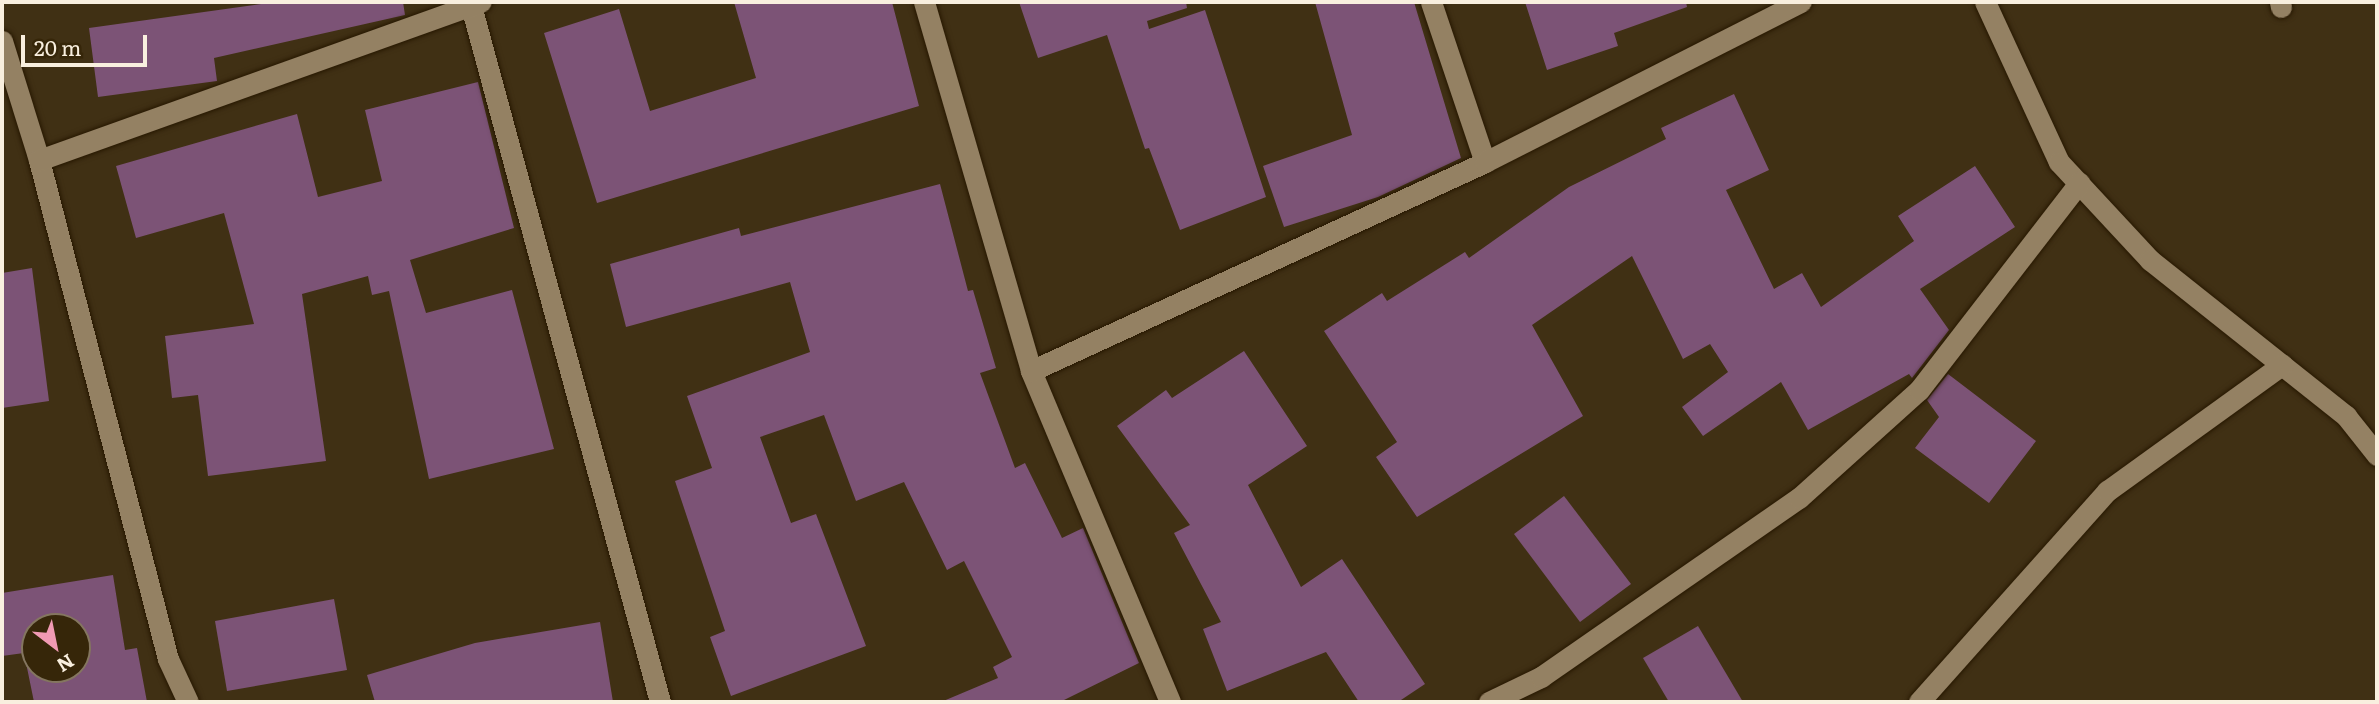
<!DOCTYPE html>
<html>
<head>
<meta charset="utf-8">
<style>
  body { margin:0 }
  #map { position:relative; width:2379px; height:704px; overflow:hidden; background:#403014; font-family:Literata,serif }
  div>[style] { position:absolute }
  .building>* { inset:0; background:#7c5376 }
  .roads { filter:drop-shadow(0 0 2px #271800) drop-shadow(0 0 2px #271800) }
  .minor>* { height:21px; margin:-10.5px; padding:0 10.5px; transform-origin:10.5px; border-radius:10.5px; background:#948163 }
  span { translate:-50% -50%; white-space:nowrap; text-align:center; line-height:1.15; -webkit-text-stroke:5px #362609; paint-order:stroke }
  .frame { position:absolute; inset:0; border:4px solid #f9efdf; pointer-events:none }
  .north { position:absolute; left:21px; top:613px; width:70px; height:70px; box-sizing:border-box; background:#362609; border:2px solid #84765f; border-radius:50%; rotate:148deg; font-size:19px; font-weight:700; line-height:28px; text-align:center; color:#f9efdf }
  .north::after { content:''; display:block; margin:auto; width:24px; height:32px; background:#f19ab4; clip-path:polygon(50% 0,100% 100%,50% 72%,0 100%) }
  .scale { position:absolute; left:21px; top:35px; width:126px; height:32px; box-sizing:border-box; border:4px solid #f9efdf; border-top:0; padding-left:9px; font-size:21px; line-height:24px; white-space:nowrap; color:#f9efdf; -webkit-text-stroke:5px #362609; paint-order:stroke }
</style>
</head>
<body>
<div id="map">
  <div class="building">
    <div style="clip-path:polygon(275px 2px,403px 2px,405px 15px,214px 58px,217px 81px,98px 97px,89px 28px)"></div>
    <div style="clip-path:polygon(734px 2px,892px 2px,919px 106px,597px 203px,544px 33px,619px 9px,650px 111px,756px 78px)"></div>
    <div style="clip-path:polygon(1019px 2px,1186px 2px,1187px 8px,1147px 21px,1149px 29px,1205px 10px,1266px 197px,1180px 230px,1149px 148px,1145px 149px,1107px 35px,1038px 58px)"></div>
    <div style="clip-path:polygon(1315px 2px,1414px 2px,1461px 158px,1378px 197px,1284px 227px,1263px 166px,1352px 135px)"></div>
    <div style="clip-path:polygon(1525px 2px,1686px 2px,1687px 7px,1614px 33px,1618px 46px,1547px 70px)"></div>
    <div style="clip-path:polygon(478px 82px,514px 228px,410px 260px,426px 313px,512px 290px,554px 449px,429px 479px,389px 291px,372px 295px,368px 276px,302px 294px,326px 461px,208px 476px,198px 395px,172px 398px,165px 336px,254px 324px,224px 213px,136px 238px,116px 166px,297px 114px,318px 197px,382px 181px,365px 110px)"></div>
    <div style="clip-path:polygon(1734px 94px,1769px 170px,1726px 190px,1774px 289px,1802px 273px,1821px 307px,1914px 241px,1898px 216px,1975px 166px,2015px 227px,1920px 289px,1949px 330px,1912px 378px,1909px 374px,1808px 430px,1781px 382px,1703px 436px,1682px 407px,1728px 372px,1710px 344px,1683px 359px,1632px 256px,1532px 325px,1583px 416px,1417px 517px,1376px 457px,1397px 442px,1324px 331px,1382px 293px,1387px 301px,1465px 252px,1469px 258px,1569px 187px,1666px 139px,1661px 128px)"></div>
    <div style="clip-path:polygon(940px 184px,968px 291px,973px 290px,996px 368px,980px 373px,1015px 468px,1025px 463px,1062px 538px,1083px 528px,1139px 663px,1060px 702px,941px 702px,998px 678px,993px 667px,1012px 657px,964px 561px,947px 570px,904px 482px,856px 501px,824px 415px,760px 437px,791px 523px,816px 514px,866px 646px,731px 696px,710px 637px,725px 631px,675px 481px,712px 468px,687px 396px,810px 352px,790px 282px,626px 327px,610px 264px,739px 228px,741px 236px)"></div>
    <div style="clip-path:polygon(32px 268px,49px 401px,2px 408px,2px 273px)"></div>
    <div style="clip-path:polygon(1244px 351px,1307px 446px,1248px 485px,1301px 587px,1342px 559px,1425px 684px,1398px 702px,1359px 702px,1326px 652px,1227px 691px,1203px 629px,1221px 622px,1174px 533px,1190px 525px,1117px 426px,1166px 390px,1172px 398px)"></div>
    <div style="clip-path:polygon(1948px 374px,2036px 441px,1989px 503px,1915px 448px,1939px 417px,1927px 400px)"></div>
    <div style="clip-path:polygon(1564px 496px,1631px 584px,1580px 622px,1514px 534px)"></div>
    <div style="clip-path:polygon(evenodd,113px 575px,125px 650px,137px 648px,147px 702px,34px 702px,24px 653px,2px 656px,2px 593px,113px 575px,35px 627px,77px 627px,77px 669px,35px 669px,35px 627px)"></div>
    <div style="clip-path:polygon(334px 599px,347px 670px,227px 691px,215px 621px)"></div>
    <div style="clip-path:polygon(600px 622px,613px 702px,375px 702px,367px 675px,475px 643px)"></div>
    <div style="clip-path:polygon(1698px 626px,1743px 702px,1669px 702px,1643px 658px)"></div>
  </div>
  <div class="roads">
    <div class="minor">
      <div style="left:470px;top:2px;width:725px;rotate:74.81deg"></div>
      <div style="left:924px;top:2px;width:384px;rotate:73.8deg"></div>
      <div style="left:1031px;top:371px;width:359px;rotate:67.2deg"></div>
      <div style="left:1431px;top:2px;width:169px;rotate:71.4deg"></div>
      <div style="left:1985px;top:2px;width:176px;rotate:65.2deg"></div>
      <div style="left:2059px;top:162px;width:134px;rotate:47.1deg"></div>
      <div style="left:2150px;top:260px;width:251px;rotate:38.5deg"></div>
      <div style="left:2346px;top:416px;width:50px;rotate:51.5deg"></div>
      <div style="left:2280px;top:2px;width:5px;rotate:79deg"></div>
      <div style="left:2px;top:41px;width:125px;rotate:72.7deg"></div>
      <div style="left:39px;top:160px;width:515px;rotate:75.51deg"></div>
      <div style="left:168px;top:659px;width:47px;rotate:65.1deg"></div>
      <div style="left:39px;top:160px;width:469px;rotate:-19.7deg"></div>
      <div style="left:1031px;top:371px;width:500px;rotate:-24.7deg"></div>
      <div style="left:1485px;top:162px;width:354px;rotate:-26.9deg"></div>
      <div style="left:1489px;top:702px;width:58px;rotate:-25.7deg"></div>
      <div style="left:1541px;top:677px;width:314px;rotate:-34.8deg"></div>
      <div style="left:1799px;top:498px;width:161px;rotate:-42deg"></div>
      <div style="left:1919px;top:390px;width:262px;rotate:-52.3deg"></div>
      <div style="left:1919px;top:702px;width:283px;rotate:-48.3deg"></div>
      <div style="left:2107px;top:491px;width:216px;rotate:-35.8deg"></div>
    </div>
  </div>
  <div class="frame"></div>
  <div class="north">N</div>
  <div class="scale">20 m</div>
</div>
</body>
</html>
